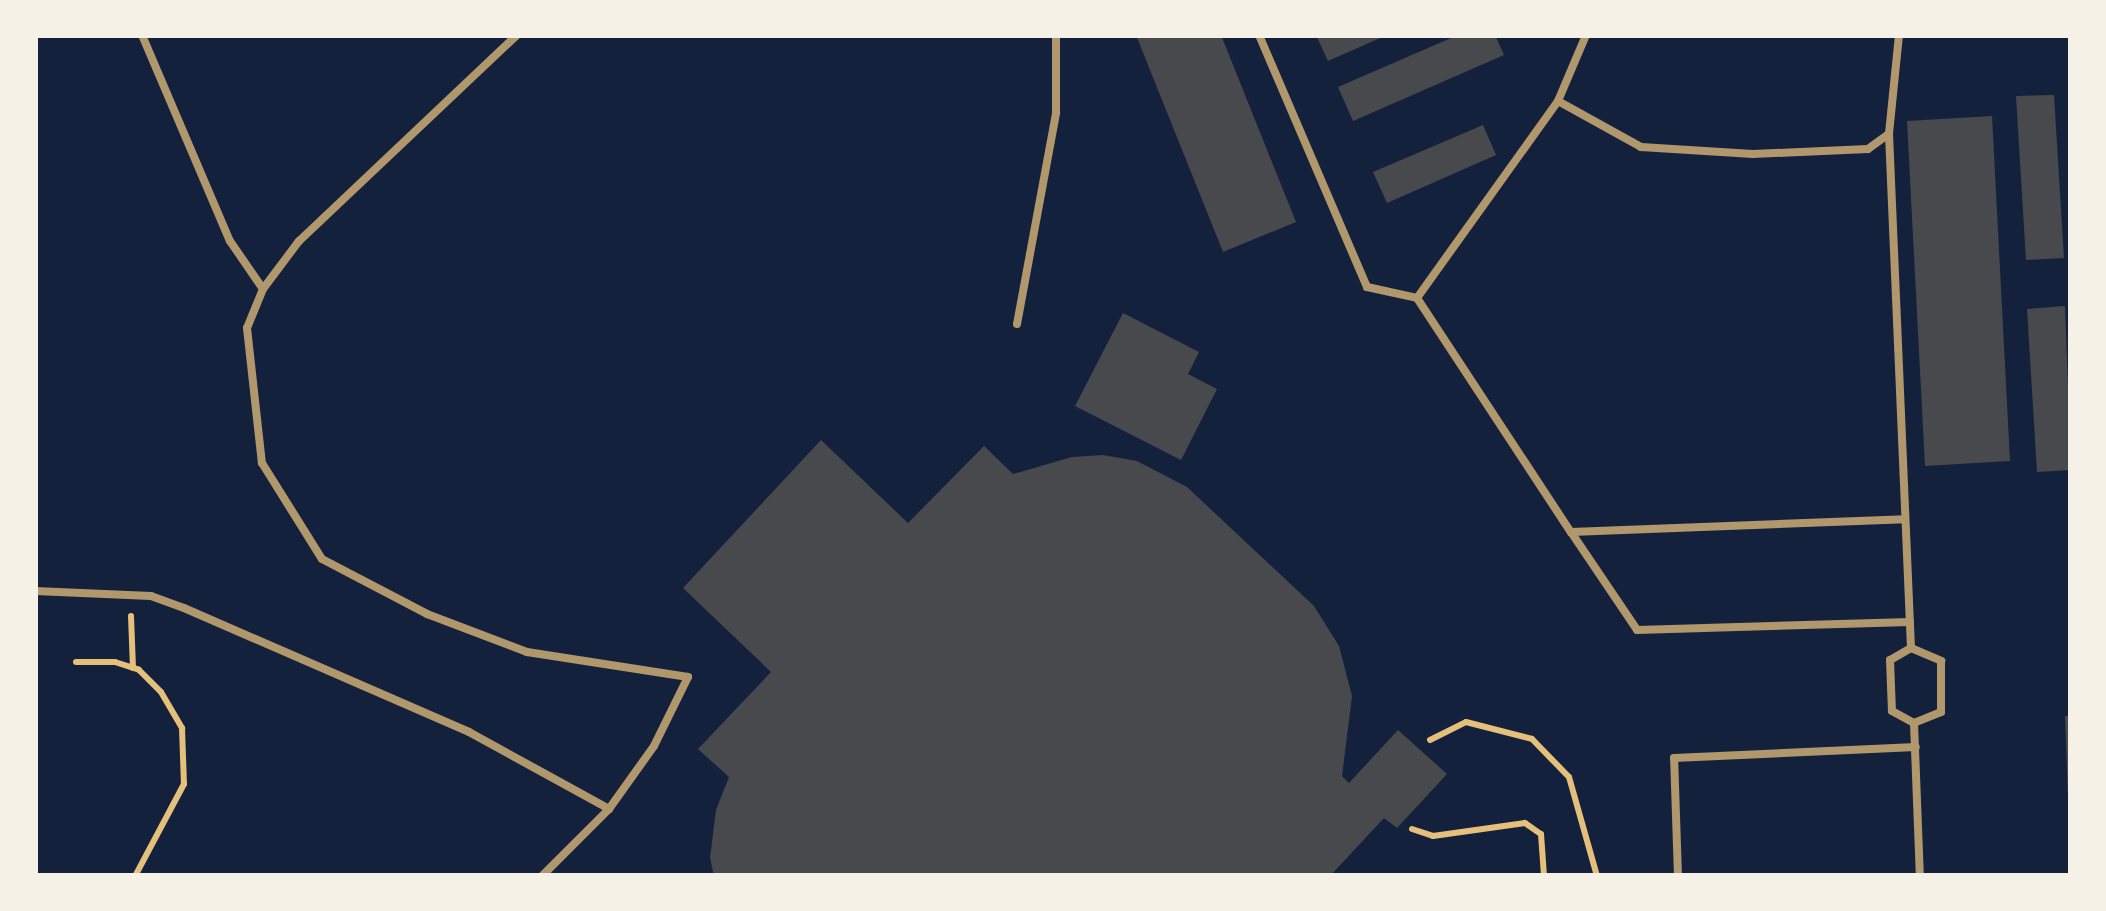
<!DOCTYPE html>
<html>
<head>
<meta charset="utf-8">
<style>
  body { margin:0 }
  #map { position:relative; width:2106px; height:911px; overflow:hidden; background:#14213d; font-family:"PT Serif",serif }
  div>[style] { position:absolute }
  .building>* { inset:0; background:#48494c }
  .path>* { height:6px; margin:-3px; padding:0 3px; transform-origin:3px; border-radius:3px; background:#e5c07b }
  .service>* { height:8px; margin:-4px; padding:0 4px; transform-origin:4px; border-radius:4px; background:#b1986c }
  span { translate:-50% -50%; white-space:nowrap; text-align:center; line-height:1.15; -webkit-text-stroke:8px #f6f1e7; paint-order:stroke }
  .frame { position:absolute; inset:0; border:38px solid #f6f1e7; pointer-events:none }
</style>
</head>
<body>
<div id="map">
  <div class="building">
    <div style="clip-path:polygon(1136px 35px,1221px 35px,1296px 222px,1223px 252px)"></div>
    <div style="clip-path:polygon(1316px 35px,1387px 35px,1328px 61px)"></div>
    <div style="clip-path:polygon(1458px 35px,1495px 35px,1504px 55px,1353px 121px,1338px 87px)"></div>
    <div style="clip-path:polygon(2054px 95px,2064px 258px,2026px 260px,2016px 96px)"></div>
    <div style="clip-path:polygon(1992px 116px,2010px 461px,1925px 466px,1907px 121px)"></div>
    <div style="clip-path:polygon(1483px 125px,1496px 155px,1387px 203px,1373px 172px)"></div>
    <div style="clip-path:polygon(2065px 306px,2071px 470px,2037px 472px,2027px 309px)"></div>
    <div style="clip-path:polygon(1123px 313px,1199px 352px,1188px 374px,1217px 389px,1181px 460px,1075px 406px)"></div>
    <div style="clip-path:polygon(821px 440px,908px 523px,984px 446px,1013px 474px,1072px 457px,1103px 455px,1137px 461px,1187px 487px,1314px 606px,1339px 646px,1352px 696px,1342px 776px,1349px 783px,1398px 730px,1447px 774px,1397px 828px,1384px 818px,1330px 876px,714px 876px,710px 858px,716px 810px,729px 777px,698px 749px,771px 672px,683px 588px)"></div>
    <div style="clip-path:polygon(2065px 716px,2071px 716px,2071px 798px,2068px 798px)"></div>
  </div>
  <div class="path">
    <div style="left:131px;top:616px;width:52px;rotate:87.8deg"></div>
    <div style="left:76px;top:662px;width:39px"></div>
    <div style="left:115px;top:662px;width:25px;rotate:18deg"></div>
    <div style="left:139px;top:670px;width:31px;rotate:45deg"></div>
    <div style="left:161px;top:692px;width:42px;rotate:59.7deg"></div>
    <div style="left:182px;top:728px;width:56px;rotate:88deg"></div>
    <div style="left:184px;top:784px;width:104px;rotate:118deg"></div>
    <div style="left:1430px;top:740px;width:40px;rotate:-26.6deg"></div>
    <div style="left:1466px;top:722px;width:68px;rotate:14.4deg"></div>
    <div style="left:1532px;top:739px;width:53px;rotate:45.8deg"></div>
    <div style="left:1569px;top:777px;width:103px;rotate:74.2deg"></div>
    <div style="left:1412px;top:829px;width:22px;rotate:18deg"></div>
    <div style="left:1433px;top:836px;width:93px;rotate:-8deg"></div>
    <div style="left:1525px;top:823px;width:19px;rotate:35deg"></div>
    <div style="left:1541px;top:834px;width:42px;rotate:85.9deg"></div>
  </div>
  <div class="service">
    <div style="left:142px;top:35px;width:224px;rotate:66.9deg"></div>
    <div style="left:230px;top:241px;width:58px;rotate:55.5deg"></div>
    <div style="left:517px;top:35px;width:300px;rotate:136.6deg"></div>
    <div style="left:299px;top:241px;width:60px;rotate:126.9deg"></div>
    <div style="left:263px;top:289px;width:42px;rotate:112.3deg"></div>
    <div style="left:247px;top:328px;width:136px;rotate:83.7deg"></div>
    <div style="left:262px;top:463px;width:113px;rotate:58deg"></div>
    <div style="left:322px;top:559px;width:119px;rotate:27.6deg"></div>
    <div style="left:427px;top:614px;width:107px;rotate:20.8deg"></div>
    <div style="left:527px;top:652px;width:163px;rotate:8.8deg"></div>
    <div style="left:688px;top:677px;width:77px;rotate:116.2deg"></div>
    <div style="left:654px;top:746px;width:77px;rotate:125.5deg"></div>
    <div style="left:609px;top:809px;width:95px;rotate:135deg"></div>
    <div style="left:1259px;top:35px;width:274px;rotate:66.8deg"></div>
    <div style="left:1367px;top:287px;width:51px;rotate:12.4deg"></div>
    <div style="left:1417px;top:298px;width:242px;rotate:-54.4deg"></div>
    <div style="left:1558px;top:101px;width:72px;rotate:-67deg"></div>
    <div style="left:1899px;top:35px;width:100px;rotate:95.8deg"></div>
    <div style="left:1889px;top:134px;width:514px;rotate:87.55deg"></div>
    <div style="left:1558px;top:101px;width:95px;rotate:29deg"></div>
    <div style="left:1641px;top:147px;width:112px;rotate:3.6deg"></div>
    <div style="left:1753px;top:154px;width:115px;rotate:-2.5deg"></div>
    <div style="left:1868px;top:149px;width:26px;rotate:-36deg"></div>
    <div style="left:1417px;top:298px;width:280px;rotate:56.7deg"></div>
    <div style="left:1571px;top:532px;width:334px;rotate:-2.2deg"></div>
    <div style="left:1017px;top:324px;width:215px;rotate:-79.5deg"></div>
    <div style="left:1056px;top:113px;width:78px;rotate:-90deg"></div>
    <div style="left:1571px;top:532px;width:118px;rotate:56deg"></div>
    <div style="left:1637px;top:630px;width:273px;rotate:-1.7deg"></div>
    <div style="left:35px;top:591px;width:116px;rotate:2.5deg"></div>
    <div style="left:151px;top:596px;width:35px;rotate:20deg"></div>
    <div style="left:184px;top:608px;width:311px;rotate:23.5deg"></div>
    <div style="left:469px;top:732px;width:160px;rotate:28.8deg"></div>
    <div style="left:1911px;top:648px;width:33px;rotate:23deg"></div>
    <div style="left:1941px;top:661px;width:51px;rotate:90deg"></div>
    <div style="left:1941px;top:712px;width:29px;rotate:158deg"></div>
    <div style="left:1911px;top:648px;width:24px;rotate:150deg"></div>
    <div style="left:1890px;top:660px;width:51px;rotate:87.8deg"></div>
    <div style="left:1892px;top:711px;width:25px;rotate:29deg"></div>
    <div style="left:1914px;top:723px;width:153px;rotate:87.8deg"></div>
    <div style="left:1678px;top:876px;width:118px;rotate:-91.9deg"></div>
    <div style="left:1674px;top:758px;width:242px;rotate:-2.6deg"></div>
  </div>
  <div class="frame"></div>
</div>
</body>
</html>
